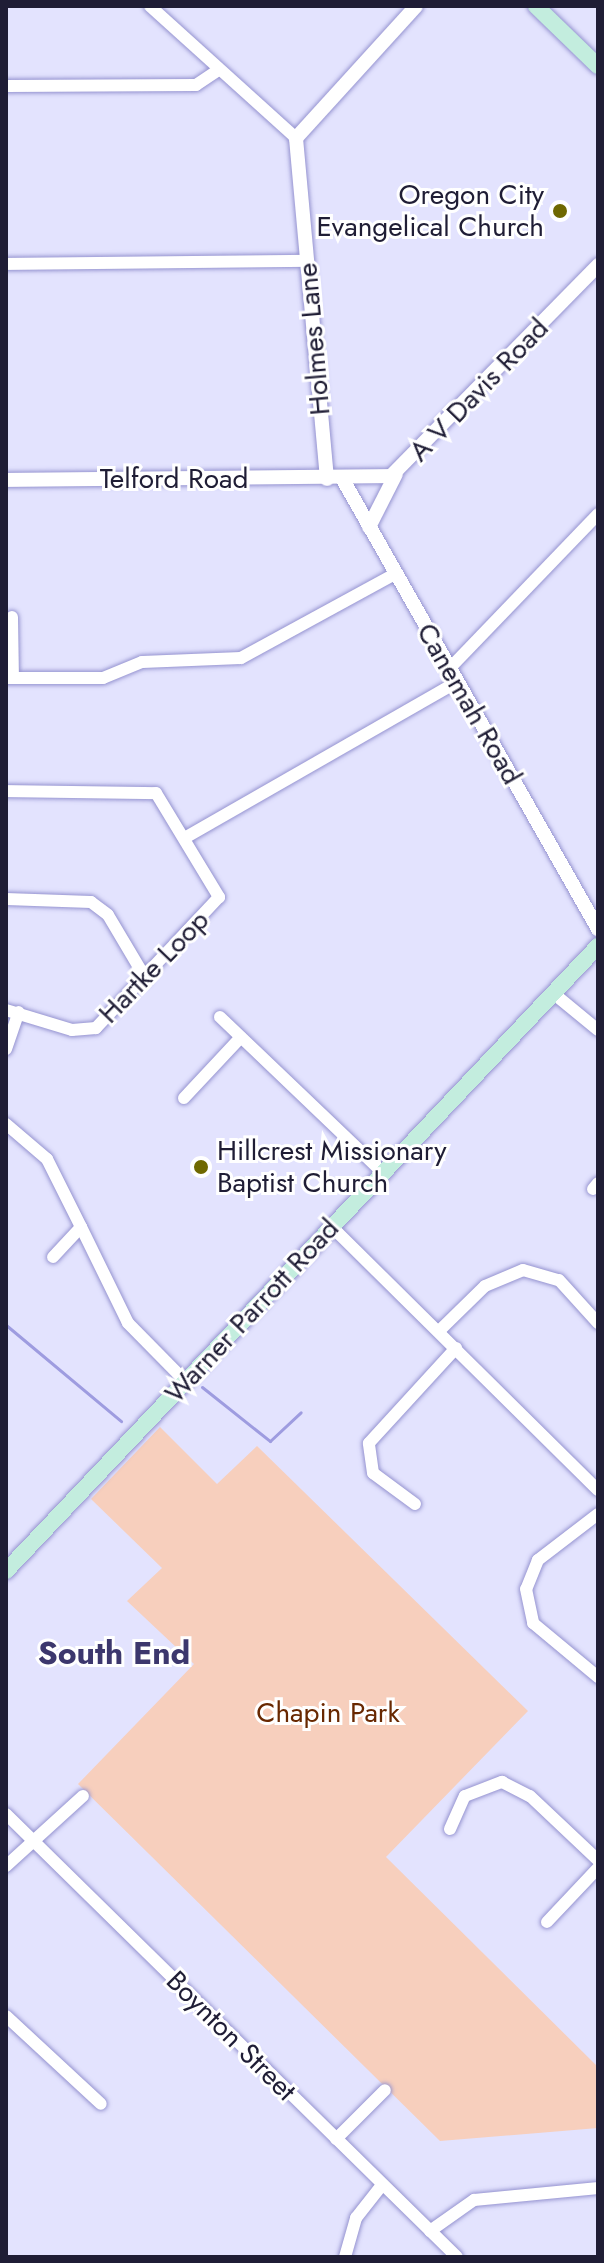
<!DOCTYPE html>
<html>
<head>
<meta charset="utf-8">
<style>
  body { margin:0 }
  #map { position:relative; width:604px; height:2263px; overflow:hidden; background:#e3e3fe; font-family:Jost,sans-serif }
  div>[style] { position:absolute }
  .green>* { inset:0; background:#f7cfbd }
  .stream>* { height:3px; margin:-1.5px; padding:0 1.5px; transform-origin:1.5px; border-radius:1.5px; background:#9e9ce0 }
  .roads { filter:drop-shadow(0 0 2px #9593d0) drop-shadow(0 0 2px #9593d0) }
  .minor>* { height:12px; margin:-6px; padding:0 6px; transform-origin:6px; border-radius:6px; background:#fff }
  .tertiary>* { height:14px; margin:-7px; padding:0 7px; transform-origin:7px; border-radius:7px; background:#fff }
  .secondary>* { height:16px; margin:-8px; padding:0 8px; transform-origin:8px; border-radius:8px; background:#c3edde }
  .dots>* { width:22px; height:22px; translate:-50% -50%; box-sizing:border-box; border:4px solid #fff; border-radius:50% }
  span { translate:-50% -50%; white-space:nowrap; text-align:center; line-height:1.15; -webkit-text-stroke:6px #fff; paint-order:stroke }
  .poi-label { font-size:28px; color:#1f1d35 }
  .right { translate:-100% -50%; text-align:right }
  .left { translate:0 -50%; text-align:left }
  .street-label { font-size:28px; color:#1f1d35 }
  .park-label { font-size:28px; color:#682801 }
  .quarter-label { font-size:32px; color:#3c376d; font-weight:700 }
  .frame { position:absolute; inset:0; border:8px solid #1f1d35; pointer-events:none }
</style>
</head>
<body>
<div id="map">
  <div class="green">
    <div style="clip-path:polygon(160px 1427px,217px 1484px,257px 1446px,528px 1711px,386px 1857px,598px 2067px,598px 2128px,440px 2141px,78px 1784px,194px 1664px,127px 1601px,162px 1568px,91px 1499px)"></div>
  </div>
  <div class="stream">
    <div style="left:6px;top:1325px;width:150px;rotate:39.9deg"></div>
    <div style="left:202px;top:1387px;width:87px;rotate:38.5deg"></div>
    <div style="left:270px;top:1441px;width:42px;rotate:-43.1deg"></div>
  </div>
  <div class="roads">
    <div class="minor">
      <div style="left:150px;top:6px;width:197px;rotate:42.1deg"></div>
      <div style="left:6px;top:86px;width:190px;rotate:-0.3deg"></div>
      <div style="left:196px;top:85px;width:27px;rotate:-34deg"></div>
      <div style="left:6px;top:264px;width:301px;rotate:-0.6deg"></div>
      <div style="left:12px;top:617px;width:61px;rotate:89.1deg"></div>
      <div style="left:449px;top:669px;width:215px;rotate:-46.1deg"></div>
      <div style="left:6px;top:678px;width:97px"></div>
      <div style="left:103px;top:678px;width:42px;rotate:-22.3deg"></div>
      <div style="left:142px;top:662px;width:99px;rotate:-2.3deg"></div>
      <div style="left:241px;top:658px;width:175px;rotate:-28.6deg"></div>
      <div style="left:6px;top:791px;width:150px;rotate:0.8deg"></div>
      <div style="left:156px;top:793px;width:122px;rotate:58.8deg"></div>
      <div style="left:219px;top:897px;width:180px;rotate:133.2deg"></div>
      <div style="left:96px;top:1028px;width:24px;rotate:175deg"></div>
      <div style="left:72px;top:1030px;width:69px;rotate:-163.1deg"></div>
      <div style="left:188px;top:836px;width:310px;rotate:-29.8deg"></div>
      <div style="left:6px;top:899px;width:85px;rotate:2deg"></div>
      <div style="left:91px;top:902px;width:21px;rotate:37deg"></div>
      <div style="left:108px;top:915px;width:74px;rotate:59.3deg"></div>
      <div style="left:553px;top:993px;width:58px;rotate:39.4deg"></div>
      <div style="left:220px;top:1017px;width:226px;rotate:43.7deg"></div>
      <div style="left:6px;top:1049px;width:39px;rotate:-71deg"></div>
      <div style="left:184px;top:1098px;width:83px;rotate:-46.9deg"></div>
      <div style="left:6px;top:1124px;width:54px;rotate:40.5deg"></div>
      <div style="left:47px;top:1159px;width:76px;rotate:63.4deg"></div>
      <div style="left:81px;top:1227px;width:41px;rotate:133deg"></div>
      <div style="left:593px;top:1189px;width:8px;rotate:-50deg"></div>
      <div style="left:81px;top:1227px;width:107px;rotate:63.9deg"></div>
      <div style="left:128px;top:1323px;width:81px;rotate:45.5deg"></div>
      <div style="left:332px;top:1227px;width:374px;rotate:44.7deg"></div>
      <div style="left:439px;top:1331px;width:64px;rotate:-44.4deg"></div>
      <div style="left:485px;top:1286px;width:41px;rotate:-22.8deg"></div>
      <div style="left:523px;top:1270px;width:37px;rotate:16deg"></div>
      <div style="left:559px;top:1280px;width:58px;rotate:47.8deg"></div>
      <div style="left:415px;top:1504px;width:52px;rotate:-143.6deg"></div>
      <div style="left:373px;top:1473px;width:30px;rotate:-98deg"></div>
      <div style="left:369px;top:1443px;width:129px;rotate:-47.5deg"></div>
      <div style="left:598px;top:1514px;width:76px;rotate:142.5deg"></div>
      <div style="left:538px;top:1560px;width:31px;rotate:112deg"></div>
      <div style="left:526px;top:1589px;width:35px;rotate:78deg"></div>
      <div style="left:533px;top:1623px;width:85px;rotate:39.7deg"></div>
      <div style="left:6px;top:1814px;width:632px;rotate:44.49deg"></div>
      <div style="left:450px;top:1829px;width:36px;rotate:-66deg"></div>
      <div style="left:465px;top:1796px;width:40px;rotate:-21deg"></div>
      <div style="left:502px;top:1782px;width:31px;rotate:27deg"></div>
      <div style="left:530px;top:1796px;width:93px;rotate:43.3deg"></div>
      <div style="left:6px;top:1866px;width:104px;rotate:-42.3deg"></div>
      <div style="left:547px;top:1922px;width:74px;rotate:-46.6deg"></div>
      <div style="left:6px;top:2016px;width:129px;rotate:42.8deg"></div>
      <div style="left:336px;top:2139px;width:69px;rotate:-45deg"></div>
      <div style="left:430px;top:2231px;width:54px;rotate:-35.2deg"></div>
      <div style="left:474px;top:2200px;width:125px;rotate:-5.5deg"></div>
      <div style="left:345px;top:2257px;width:41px;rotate:-74.2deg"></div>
      <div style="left:356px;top:2218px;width:42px;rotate:-51.8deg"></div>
    </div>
    <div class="tertiary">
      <div style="left:342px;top:478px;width:519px;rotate:60.42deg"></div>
      <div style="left:327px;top:479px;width:342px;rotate:-95.2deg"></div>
      <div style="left:296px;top:138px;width:178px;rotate:-47.7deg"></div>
      <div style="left:6px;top:480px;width:385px;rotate:-0.6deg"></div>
      <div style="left:391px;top:476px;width:296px;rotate:-45.5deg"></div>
      <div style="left:369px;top:527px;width:59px;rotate:-63deg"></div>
    </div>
    <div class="secondary">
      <div style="left:536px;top:6px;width:86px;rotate:44.1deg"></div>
      <div style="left:6px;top:1571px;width:861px;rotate:-46.55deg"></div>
    </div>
  </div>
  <div class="dots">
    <div style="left:560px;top:211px;background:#6f6800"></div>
    <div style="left:201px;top:1167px;background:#6f6800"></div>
  </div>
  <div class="poi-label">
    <span class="right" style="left:544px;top:211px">Oregon City<br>Evangelical Church</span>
    <span class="left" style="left:217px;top:1167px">Hillcrest Missionary<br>Baptist Church</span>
  </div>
  <div class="street-label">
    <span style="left:314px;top:339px;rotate:-95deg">Holmes Lane</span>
    <span style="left:479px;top:390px;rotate:-46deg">A V Davis Road</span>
    <span style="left:174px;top:479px">Telford Road</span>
    <span style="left:469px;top:704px;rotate:60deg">Canemah Road</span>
    <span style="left:154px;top:967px;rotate:-46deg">Hartke Loop</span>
    <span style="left:252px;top:1311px;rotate:-47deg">Warner Parrott Road</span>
    <span style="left:231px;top:2036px;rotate:45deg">Boynton Street</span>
  </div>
  <div class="park-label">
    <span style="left:328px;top:1713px">Chapin Park</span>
  </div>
  <div class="quarter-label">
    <span style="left:114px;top:1653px">South End</span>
  </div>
  <div class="frame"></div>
</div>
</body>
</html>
